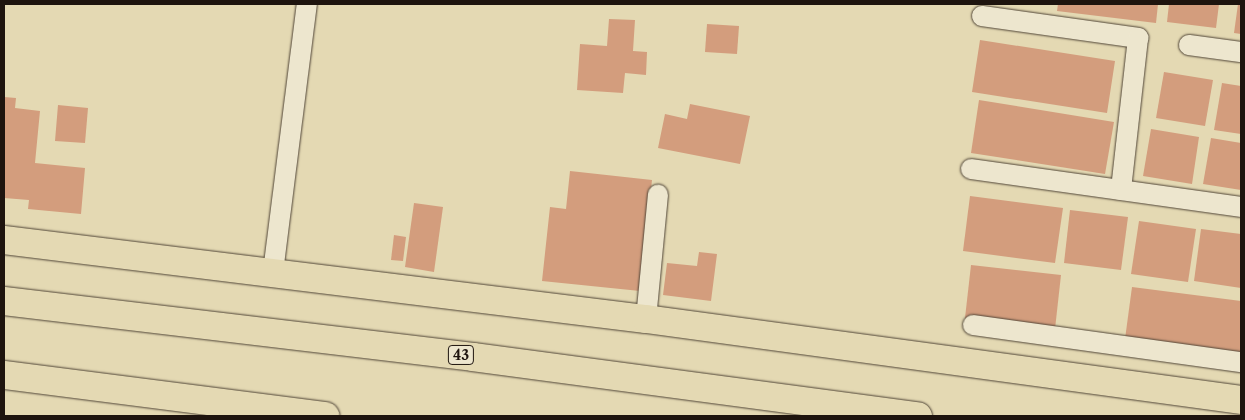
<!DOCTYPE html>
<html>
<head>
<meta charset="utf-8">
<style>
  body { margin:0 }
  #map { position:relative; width:1245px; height:420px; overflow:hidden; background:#e4d9b3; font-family:"Libre Caslon Text",serif }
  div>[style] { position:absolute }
  .building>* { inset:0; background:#d39d7d }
  .roads { filter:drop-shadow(0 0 1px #504537) drop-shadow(0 0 1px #504537) }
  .minor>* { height:20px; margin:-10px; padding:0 10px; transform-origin:10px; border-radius:10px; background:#ede6ce }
  .highway>* { height:28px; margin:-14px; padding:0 14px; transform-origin:14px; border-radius:14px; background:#e4d9b3 }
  span { translate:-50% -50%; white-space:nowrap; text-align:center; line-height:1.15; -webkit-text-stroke:4px #ede6ce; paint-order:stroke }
  .shield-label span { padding:1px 4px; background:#ede6ce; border:1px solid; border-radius:4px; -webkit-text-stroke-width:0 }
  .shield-label { font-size:14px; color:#1e140e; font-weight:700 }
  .frame { position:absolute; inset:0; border:5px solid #1e140e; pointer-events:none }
</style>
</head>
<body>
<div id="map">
  <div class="building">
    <div style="clip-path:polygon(1058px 4px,1158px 4px,1156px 23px,1057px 11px)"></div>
    <div style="clip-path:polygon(1169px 4px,1219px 4px,1216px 28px,1167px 22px)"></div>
    <div style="clip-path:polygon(1238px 4px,1241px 4px,1241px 34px,1234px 33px)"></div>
    <div style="clip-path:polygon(609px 19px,635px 20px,633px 51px,647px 52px,646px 75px,625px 73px,623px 93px,577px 90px,580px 44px,607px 46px)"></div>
    <div style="clip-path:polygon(707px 24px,739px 26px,737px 54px,705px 52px)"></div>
    <div style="clip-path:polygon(980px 40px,1115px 61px,1107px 113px,972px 92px)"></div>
    <div style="clip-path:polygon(1164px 72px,1213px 80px,1205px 126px,1156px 118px)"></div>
    <div style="clip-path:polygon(1222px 83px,1241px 86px,1241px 134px,1214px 130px)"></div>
    <div style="clip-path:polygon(4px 97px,16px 98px,15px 108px,40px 111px,35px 163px,85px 168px,81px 214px,28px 209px,29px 200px,4px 198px)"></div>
    <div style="clip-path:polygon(979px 100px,1114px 122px,1105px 174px,971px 153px)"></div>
    <div style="clip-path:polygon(690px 104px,750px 116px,740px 164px,658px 148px,665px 114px,687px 119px)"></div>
    <div style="clip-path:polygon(58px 105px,88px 108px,85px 143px,55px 141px)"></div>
    <div style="clip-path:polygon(1151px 129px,1199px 137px,1192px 184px,1143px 176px)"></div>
    <div style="clip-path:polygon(1211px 138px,1241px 143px,1241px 190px,1203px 184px)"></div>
    <div style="clip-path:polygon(570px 171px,652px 180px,640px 291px,542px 281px,550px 207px,566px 209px)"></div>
    <div style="clip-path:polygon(970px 196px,1063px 208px,1055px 263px,963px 251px)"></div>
    <div style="clip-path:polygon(414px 203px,443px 207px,434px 272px,405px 267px)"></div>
    <div style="clip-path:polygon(1070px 210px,1128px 217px,1121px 270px,1064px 263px)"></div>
    <div style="clip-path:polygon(1139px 221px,1196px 229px,1188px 282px,1131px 274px)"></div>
    <div style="clip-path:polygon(1201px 229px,1241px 234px,1241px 288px,1194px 281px)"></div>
    <div style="clip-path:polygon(394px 235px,406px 237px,403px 261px,391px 260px)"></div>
    <div style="clip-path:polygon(699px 252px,717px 254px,711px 301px,663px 295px,667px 263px,697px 266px)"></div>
    <div style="clip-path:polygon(971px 265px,1061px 275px,1055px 329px,965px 318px)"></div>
    <div style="clip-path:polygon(1132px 287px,1241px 301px,1241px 354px,1125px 339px)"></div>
  </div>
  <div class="roads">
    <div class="minor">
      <div style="left:982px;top:16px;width:158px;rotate:8deg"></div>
      <div style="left:1138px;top:38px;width:153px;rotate:96.4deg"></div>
      <div style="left:1189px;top:45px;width:52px;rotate:7.7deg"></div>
      <div style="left:971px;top:169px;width:273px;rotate:8deg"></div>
      <div style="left:273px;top:272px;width:270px;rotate:-82.8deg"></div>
      <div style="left:646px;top:319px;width:125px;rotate:-84.5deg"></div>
      <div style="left:973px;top:325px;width:271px;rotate:7.9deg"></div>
    </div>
    <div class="highway">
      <div style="left:4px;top:240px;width:647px;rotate:7.02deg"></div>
      <div style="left:646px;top:319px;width:600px;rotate:7.75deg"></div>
      <div style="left:4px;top:301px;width:472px;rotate:6.8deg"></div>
      <div style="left:473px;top:357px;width:449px;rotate:7.6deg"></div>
      <div style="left:4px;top:375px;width:324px;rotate:7.3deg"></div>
    </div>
  </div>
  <div class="shield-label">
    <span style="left:461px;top:355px">43</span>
  </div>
  <div class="frame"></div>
</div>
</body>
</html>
